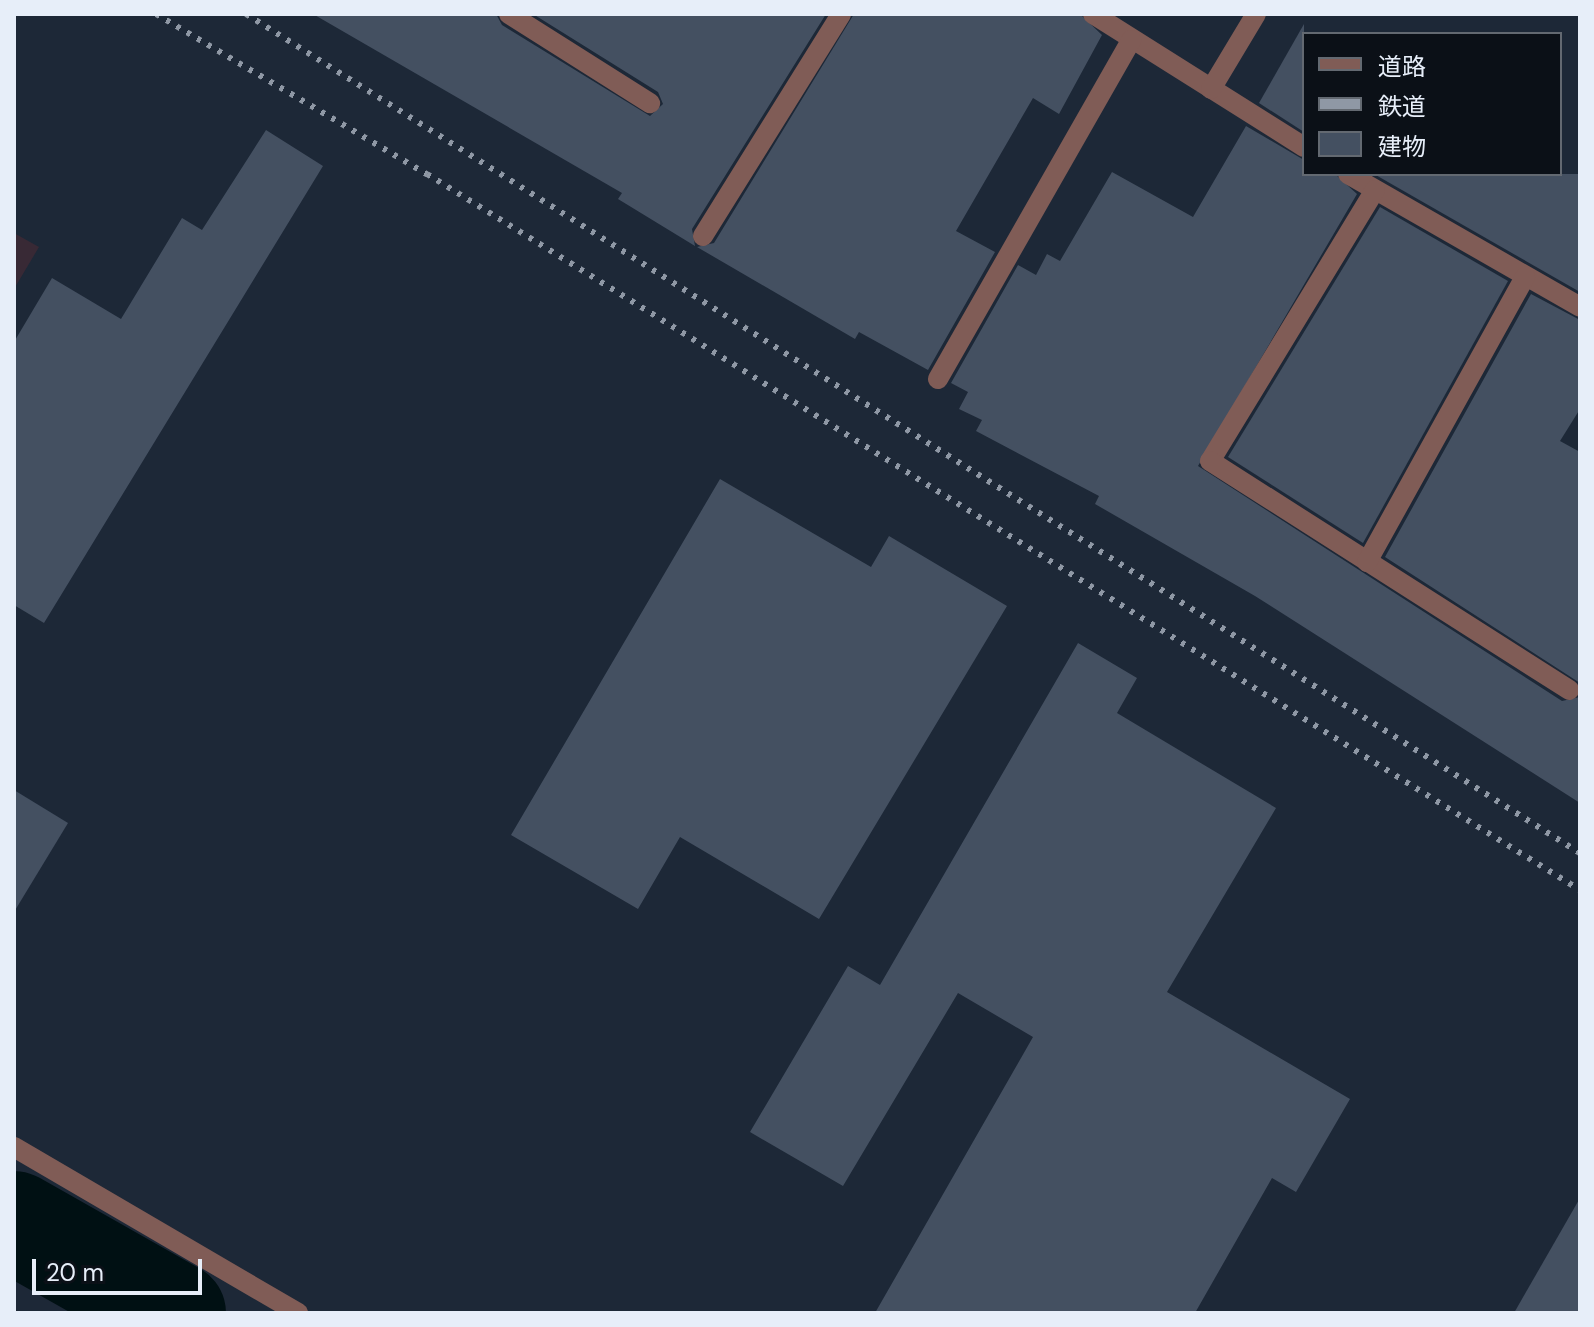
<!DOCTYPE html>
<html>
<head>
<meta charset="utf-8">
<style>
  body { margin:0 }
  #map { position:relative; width:1594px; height:1327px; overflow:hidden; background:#1d2837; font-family:"DM Sans","Noto Sans JP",sans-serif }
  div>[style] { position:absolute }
  .education>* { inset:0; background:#382935 }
  .river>* { height:102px; margin:-51px; padding:0 51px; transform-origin:51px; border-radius:51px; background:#001013 }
  .building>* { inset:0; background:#445061 }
  .minor>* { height:20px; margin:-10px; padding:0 10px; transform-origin:10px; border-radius:10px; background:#805c56 }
  .rail>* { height:6px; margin-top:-3px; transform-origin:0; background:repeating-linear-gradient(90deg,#8f98a5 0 4px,transparent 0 12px) }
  span { translate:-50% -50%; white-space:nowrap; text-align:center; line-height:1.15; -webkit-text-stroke:7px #0b1017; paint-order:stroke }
  .frame { position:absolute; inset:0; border:16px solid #e7eef9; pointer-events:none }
  .legend { position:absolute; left:1302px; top:32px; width:260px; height:144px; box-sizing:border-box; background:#0b1017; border:2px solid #636971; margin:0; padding:10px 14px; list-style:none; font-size:24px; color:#e7eef9 }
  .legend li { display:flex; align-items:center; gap:16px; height:40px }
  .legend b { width:40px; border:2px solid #636971 }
  .scale { position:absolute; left:32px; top:1259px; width:170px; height:36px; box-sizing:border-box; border:4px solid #e7eef9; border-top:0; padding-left:10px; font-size:24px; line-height:28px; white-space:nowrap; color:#e7eef9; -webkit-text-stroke:6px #0b1017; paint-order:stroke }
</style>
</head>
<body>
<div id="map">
  <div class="education">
    <div style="clip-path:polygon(14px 233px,39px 247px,14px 289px)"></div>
  </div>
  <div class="river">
    <div style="left:14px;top:1222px;width:185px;rotate:29.5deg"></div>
  </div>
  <div class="building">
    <div style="clip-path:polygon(313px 14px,496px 14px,502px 25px,650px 116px,663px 104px,658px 92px,533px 14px,826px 14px,692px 229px,695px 246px,618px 199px,622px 193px)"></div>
    <div style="clip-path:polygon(854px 14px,1080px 14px,1102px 35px,1059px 114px,1033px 98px,956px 231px,995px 252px,928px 370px,859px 332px,855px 339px,697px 247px,714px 243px)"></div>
    <div style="clip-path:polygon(1304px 24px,1304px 132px,1259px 103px)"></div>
    <div style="clip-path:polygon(1246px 126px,1304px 160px,1304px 174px,1335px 174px,1357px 194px,1198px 466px,1562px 701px,1580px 697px,1580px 803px,1255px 596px,1095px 504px,1099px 496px,976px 431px,982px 420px,959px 409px,968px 392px,951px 383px,1018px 265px,1036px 275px,1047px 254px,1060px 261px,1112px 172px,1193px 217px)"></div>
    <div style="clip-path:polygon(266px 130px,323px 166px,44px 623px,14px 605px,14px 342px,52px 278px,121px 319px,182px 218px,202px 230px)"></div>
    <div style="clip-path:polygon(1374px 174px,1580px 174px,1580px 292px)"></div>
    <div style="clip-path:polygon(1380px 207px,1508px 281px,1363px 543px,1228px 457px)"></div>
    <div style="clip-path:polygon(1531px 294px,1580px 320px,1580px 409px,1560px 441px,1580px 452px,1580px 683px,1385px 557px)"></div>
    <div style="clip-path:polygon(720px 479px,871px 567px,889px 536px,1007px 606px,819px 919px,680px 837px,638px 909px,511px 835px)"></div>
    <div style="clip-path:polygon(1078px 643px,1137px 678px,1117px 713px,1276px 808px,1167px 992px,1350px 1099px,1296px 1192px,1272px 1178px,1195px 1313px,875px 1313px,1033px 1037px,958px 993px,843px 1186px,750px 1132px,848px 966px,880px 985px)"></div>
    <div style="clip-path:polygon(14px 790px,68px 823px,14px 912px)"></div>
    <div style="clip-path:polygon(1580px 1198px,1580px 1313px,1514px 1313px)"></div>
  </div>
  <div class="minor">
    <div style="left:509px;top:14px;width:167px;rotate:32.3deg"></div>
    <div style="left:1093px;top:14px;width:249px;rotate:32.2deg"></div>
    <div style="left:1211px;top:89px;width:87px;rotate:-59deg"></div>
    <div style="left:1348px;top:174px;width:267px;rotate:29.8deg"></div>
    <div style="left:1375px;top:190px;width:317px;rotate:121.3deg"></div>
    <div style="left:1210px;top:461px;width:426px;rotate:32.5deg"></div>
    <div style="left:703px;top:236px;width:261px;rotate:-58.1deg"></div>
    <div style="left:938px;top:379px;width:390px;rotate:-60.3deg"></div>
    <div style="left:1367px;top:562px;width:326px;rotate:-61deg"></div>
    <div style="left:14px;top:1147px;width:329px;rotate:30.3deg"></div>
  </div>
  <div class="rail">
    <div style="left:156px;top:14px;width:315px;rotate:30.6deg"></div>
    <div style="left:427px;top:174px;width:1357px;rotate:31.84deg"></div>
    <div style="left:246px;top:14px;width:1576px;rotate:32.17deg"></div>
  </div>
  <div class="frame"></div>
  <ul class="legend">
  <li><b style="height:10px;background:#805c56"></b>道路</li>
  <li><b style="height:10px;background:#8f98a5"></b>鉄道</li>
  <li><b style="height:22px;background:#445061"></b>建物</li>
  </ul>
  <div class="scale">20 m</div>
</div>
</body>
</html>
